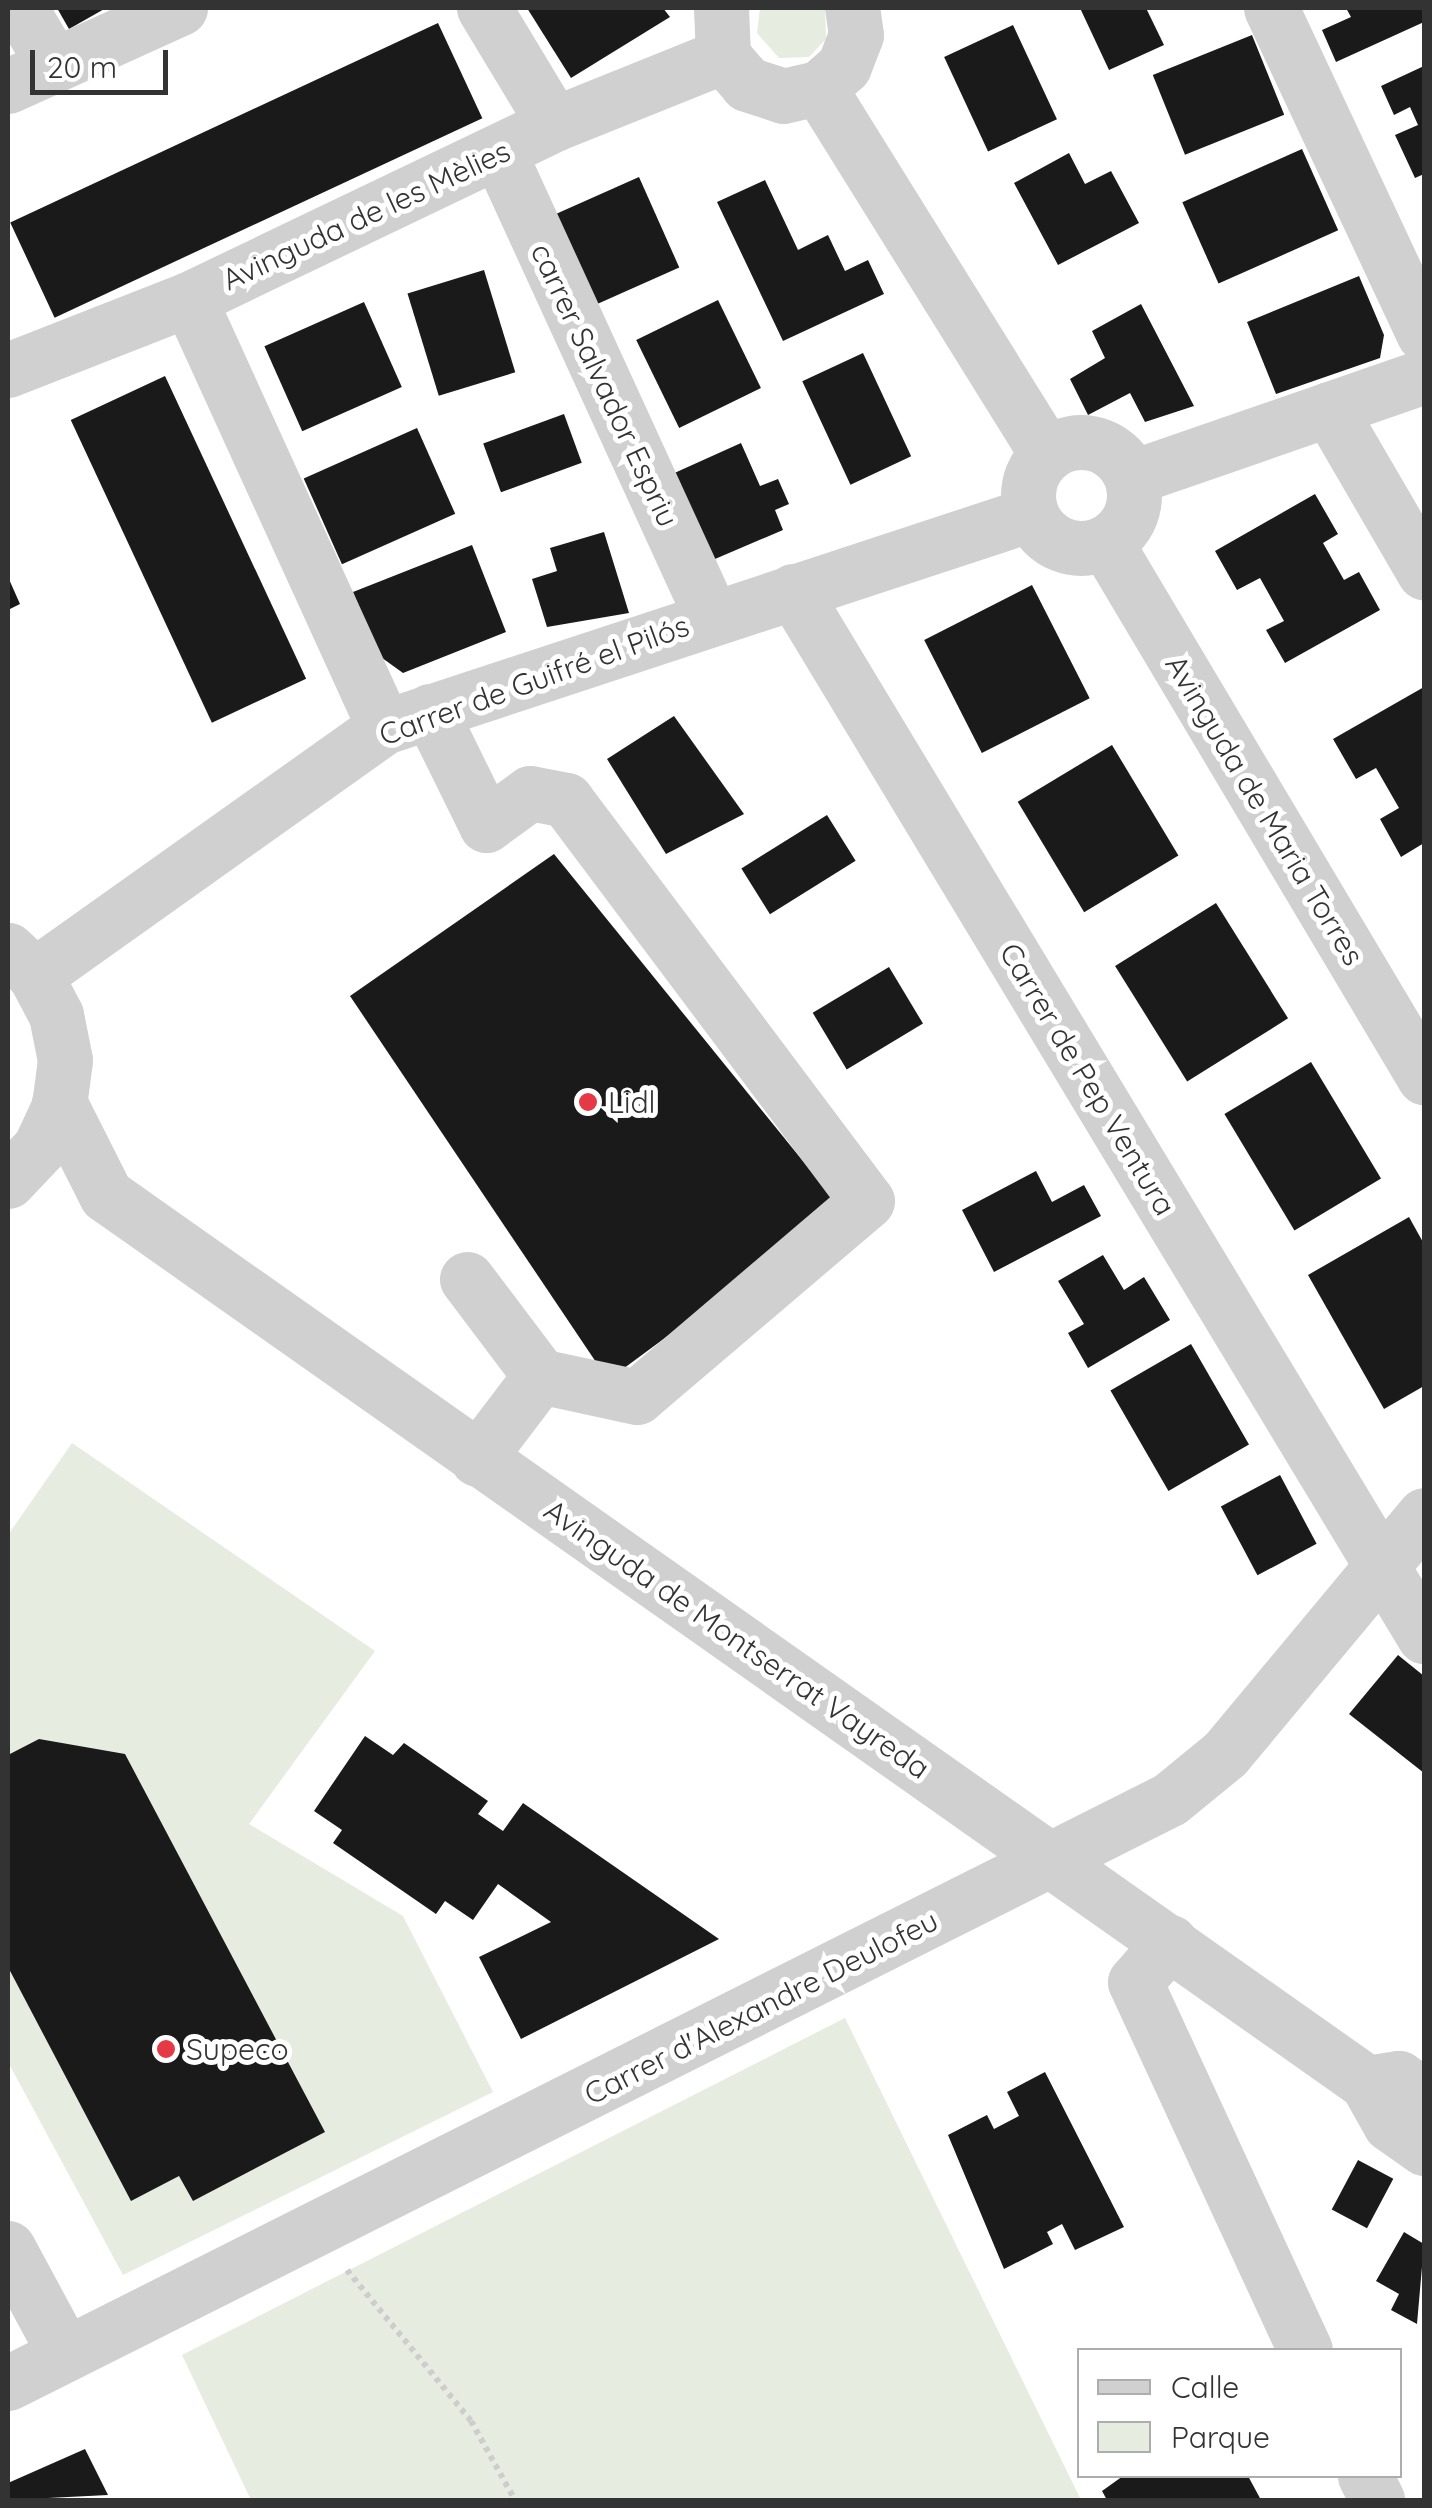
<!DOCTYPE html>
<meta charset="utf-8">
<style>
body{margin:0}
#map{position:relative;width:1432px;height:2508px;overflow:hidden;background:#fff;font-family:Quicksand,sans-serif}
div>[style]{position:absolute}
.green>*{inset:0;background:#e6ecdf}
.building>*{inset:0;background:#1a1a1a;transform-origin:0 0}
.path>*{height:6px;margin-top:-3px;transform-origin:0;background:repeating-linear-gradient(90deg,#cdcdcd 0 5px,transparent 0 10px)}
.minor>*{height:55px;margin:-27.5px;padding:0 27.5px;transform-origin:27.5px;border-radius:27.5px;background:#d0d0d0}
.minor>.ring{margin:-27.5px;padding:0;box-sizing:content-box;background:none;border:55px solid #d0d0d0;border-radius:50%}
.dots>*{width:28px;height:28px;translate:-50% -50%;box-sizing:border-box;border:5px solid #fff;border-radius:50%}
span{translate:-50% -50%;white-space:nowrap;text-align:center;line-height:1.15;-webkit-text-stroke:10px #fff;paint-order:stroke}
.street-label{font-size:30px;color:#333}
.poi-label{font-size:30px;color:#333}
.left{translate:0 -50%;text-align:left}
.frame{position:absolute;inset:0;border:10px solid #333;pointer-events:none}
.legend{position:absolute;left:1077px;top:2348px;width:325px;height:130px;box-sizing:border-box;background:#fff;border:2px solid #adadad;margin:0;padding:12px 18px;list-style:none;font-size:30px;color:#333}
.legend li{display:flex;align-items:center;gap:20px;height:50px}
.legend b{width:50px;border:2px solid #adadad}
.scale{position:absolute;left:30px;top:50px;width:138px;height:45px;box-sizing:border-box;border:5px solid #333;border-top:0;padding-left:12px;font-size:30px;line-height:35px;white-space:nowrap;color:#333;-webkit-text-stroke:8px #fff;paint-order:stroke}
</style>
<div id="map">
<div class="green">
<div style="clip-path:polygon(760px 8px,825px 8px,826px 39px,809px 57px,779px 58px,757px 33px)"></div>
<div style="clip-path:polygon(72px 1443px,375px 1651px,249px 1824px,403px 1916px,493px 2092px,123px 2275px,8px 2062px,8px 1535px)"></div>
<div style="clip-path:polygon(845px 2018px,1081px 2500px,251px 2500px,182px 2355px)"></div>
</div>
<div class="building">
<div style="clip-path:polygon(57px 8px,106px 8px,69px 29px)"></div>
<div style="clip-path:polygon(527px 8px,663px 8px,670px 17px,571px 78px)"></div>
<div style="clip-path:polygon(1080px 8px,1146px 8px,1164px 45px,1109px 70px)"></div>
<div style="clip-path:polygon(1346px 8px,1424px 8px,1424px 22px,1336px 62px,1322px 30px,1351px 17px)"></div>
<div style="left:438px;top:23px;width:105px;height:472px;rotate:65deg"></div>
<div style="left:1013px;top:25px;width:104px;height:76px;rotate:65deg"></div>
<div style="left:1252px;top:35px;width:86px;height:107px;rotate:68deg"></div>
<div style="clip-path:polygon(1424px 66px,1424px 174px,1415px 178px,1395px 135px,1418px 125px,1410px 107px,1394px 115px,1381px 86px)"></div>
<div style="left:1302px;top:149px;width:89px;height:131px;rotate:66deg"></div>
<div style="clip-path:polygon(1069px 153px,1085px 184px,1111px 171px,1139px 223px,1058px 265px,1014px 183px)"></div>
<div style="left:639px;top:177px;width:99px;height:99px;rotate:66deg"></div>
<div style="clip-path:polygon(765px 180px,798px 250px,828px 235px,845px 271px,868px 260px,884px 294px,783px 341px,717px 202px)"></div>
<div style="left:484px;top:270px;width:107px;height:80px;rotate:73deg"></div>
<div style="clip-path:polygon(1359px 276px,1384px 335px,1380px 358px,1276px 394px,1247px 322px)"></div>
<div style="left:718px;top:300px;width:98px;height:91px;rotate:64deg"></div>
<div style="left:364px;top:302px;width:93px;height:109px;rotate:66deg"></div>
<div style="clip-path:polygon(1141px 304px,1194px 406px,1145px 422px,1130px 393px,1088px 415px,1070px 379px,1105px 358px,1092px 331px)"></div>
<div style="left:863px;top:353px;width:114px;height:67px;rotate:65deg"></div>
<div style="left:165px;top:376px;width:334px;height:104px;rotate:65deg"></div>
<div style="left:564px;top:414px;width:52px;height:86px;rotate:70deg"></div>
<div style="left:417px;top:428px;width:94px;height:124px;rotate:66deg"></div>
<div style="clip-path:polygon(741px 443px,760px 486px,778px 479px,789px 504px,775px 510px,783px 530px,708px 562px,670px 475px)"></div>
<div style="clip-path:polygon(1315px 494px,1338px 534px,1323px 543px,1344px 580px,1359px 572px,1380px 610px,1285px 663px,1266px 630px,1284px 621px,1260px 578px,1237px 590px,1215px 551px)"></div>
<div style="clip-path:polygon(604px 532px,629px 613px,547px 627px,532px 579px,557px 571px,550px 548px)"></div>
<div style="clip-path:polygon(472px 545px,506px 632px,403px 673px,378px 655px,353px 592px)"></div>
<div style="clip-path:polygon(8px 577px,20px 604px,8px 610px)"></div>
<div style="left:1032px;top:585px;width:127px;height:121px;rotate:63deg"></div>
<div style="clip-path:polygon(1424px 687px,1424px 843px,1401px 857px,1380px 819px,1399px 808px,1376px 768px,1356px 779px,1333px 739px)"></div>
<div style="clip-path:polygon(674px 716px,744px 814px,666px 854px,607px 759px)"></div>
<div style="left:1112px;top:745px;width:129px;height:110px;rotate:59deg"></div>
<div style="left:827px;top:815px;width:54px;height:101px;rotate:58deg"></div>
<div style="clip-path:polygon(554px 854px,841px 1208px,608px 1380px,350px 996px)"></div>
<div style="left:1216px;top:903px;width:136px;height:119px;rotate:58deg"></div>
<div style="left:889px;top:967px;width:66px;height:89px;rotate:59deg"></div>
<div style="left:1311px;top:1062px;width:136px;height:101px;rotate:59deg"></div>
<div style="clip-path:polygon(1036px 1171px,1052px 1202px,1084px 1185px,1101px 1216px,994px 1272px,962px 1210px)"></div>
<div style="clip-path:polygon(1409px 1217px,1424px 1244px,1424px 1386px,1384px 1409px,1308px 1275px)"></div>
<div style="clip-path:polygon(1103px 1255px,1124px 1290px,1144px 1277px,1170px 1320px,1088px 1368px,1068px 1333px,1084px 1324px,1058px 1281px)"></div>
<div style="left:1191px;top:1344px;width:116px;height:93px;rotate:60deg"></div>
<div style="left:1280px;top:1475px;width:78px;height:67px;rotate:62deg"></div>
<div style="clip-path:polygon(1398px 1655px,1424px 1676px,1424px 1773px,1349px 1714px)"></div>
<div style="clip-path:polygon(365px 1736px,393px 1755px,404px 1743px,488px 1801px,478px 1814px,503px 1831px,523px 1803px,719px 1939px,521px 2039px,479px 1957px,551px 1922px,498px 1884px,473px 1920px,445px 1901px,436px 1914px,333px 1843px,342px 1830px,314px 1811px)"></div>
<div style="clip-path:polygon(39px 1739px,125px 1754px,325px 2132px,193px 2201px,179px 2176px,131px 2201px,8px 1967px,8px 1755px)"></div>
<div style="clip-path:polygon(1045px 2072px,1124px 2227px,1075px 2250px,1062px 2224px,1047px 2232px,1053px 2244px,1004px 2269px,948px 2135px,987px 2115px,994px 2129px,1019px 2116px,1007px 2092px)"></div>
<div style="left:1358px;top:2160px;width:40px;height:56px;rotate:28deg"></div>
<div style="clip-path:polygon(1404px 2232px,1424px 2244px,1417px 2324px,1391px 2310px,1399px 2294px,1376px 2281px)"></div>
<div style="clip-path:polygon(85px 2449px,108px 2495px,8px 2500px,8px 2483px)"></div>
<div style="clip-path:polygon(1123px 2476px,1248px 2476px,1261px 2500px,1107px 2500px,1102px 2491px)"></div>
</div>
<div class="path">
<div style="left:347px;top:2270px;width:195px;rotate:50.6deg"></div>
<div style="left:471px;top:2421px;width:90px;rotate:60.9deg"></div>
</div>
<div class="minor">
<div style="left:20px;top:8px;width:66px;rotate:59.2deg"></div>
<div style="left:484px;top:8px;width:135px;rotate:58.9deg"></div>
<div style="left:721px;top:8px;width:48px;rotate:87.6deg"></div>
<div style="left:723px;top:56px;width:37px;rotate:49deg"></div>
<div style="left:747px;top:84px;width:38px;rotate:18deg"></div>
<div style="left:783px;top:96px;width:37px;rotate:-13deg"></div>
<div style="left:819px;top:88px;width:33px;rotate:-41deg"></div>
<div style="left:844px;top:66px;width:33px;rotate:-69deg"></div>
<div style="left:856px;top:35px;width:27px;rotate:-98deg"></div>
<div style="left:1271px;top:8px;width:360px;rotate:64.9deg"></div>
<div style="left:8px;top:86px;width:189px;rotate:-24.4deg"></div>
<div style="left:819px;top:88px;width:430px;rotate:58.1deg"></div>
<div style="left:499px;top:153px;width:509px;rotate:65.4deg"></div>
<div style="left:189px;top:299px;width:470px;rotate:65.5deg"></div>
<div style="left:8px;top:370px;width:194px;rotate:-21.4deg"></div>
<div style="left:189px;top:299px;width:405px;rotate:-25.6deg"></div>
<div style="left:554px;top:124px;width:182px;rotate:-21.9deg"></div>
<div style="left:1329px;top:409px;width:189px;rotate:59.8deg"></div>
<div class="ring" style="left:1028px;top:442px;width:51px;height:51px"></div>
<div style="left:1133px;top:477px;width:308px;rotate:-19.1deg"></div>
<div style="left:1106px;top:543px;width:622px;rotate:59.23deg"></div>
<div style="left:793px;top:591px;width:1221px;rotate:58.88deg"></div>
<div style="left:430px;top:711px;width:127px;rotate:63.8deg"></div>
<div style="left:486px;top:825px;width:54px;rotate:-36deg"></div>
<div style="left:530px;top:793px;width:37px;rotate:11deg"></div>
<div style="left:566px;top:800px;width:501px;rotate:53.11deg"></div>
<div style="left:867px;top:1201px;width:302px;rotate:139.6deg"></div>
<div style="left:637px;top:1397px;width:99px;rotate:-167.8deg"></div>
<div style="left:35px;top:975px;width:428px;rotate:-35.4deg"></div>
<div style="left:384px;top:727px;width:681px;rotate:-18.22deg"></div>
<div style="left:59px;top:1102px;width:104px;rotate:63.2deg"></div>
<div style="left:106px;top:1195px;width:1542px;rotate:35.15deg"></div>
<div style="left:1367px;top:2083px;width:47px;rotate:60.7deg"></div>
<div style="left:1390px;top:2124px;width:42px;rotate:35.2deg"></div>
<div style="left:8px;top:1181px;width:47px;rotate:-46.7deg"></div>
<div style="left:40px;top:1147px;width:45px;rotate:-65.1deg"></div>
<div style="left:59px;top:1106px;width:46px;rotate:-82.6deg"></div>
<div style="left:65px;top:1060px;width:46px;rotate:-101.3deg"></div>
<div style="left:56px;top:1015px;width:45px;rotate:-117.7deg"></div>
<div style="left:35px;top:975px;width:37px;rotate:-137deg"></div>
<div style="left:467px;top:1279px;width:121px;rotate:53deg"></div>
<div style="left:540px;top:1376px;width:104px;rotate:127.2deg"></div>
<div style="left:1170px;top:1942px;width:53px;rotate:131.2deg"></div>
<div style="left:1135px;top:1982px;width:405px;rotate:65.2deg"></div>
<div style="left:1367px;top:2083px;width:32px;rotate:-9deg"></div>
<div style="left:1399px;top:2078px;width:31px;rotate:36deg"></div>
<div style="left:8px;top:2248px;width:120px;rotate:61.7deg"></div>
<div style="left:8px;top:2383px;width:1300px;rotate:-26.68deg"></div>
<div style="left:1170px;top:1799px;width:71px;rotate:-39.3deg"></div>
<div style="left:1225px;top:1754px;width:311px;rotate:-50.2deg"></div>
<div style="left:1365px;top:2476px;width:27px;rotate:63deg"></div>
</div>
<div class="dots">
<div style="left:588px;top:1102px;background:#e63946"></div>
<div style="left:166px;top:2049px;background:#e63946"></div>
</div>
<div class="street-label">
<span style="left:366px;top:215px;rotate:-25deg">Avinguda de les Mèlies</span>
<span style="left:605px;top:385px;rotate:65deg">carrer Salvador Espriu</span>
<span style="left:534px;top:680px;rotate:-20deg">Carrer de Guifré el Pilós</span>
<span style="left:1265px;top:810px;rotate:59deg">Avinguda de Maria Torres</span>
<span style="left:1088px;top:1079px;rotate:59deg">Carrer de Pep Ventura</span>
<span style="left:737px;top:1639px;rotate:35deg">Avinguda de Montserrat Vayreda</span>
<span style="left:761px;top:2007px;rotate:-27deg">Carrer d'Alexandre Deulofeu</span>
</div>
<div class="poi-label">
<span class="left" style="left:608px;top:1102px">Lidl</span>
<span class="left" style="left:186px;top:2049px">Supeco</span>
</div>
<div class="frame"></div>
<ul class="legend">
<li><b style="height:12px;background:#d0d0d0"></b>Calle</li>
<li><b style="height:28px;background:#e6ecdf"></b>Parque</li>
</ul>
<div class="scale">20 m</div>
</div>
